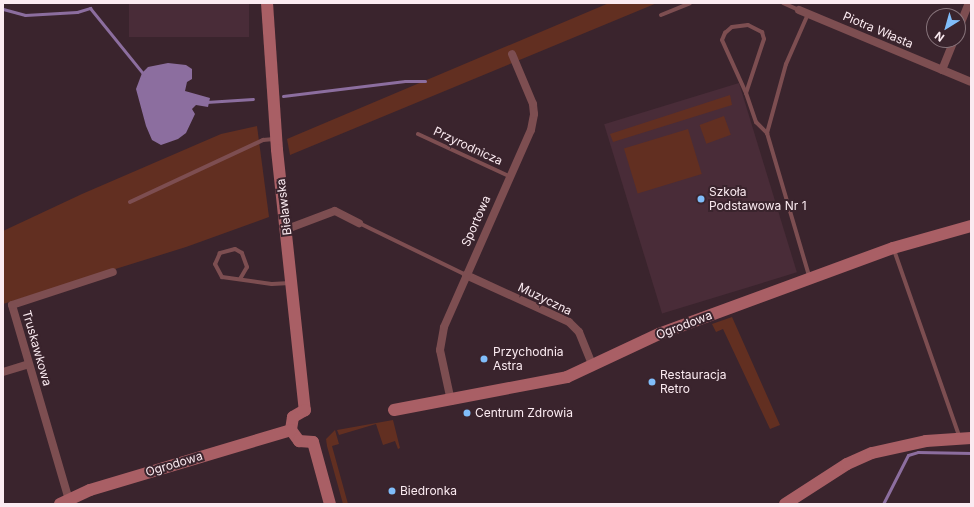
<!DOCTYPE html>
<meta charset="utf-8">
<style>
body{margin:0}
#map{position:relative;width:974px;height:507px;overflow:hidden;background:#3a242d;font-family:Inter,sans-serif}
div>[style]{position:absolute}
.built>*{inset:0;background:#492c38;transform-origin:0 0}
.green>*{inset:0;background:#622f21;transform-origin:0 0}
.water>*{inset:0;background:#8c6e9f}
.stream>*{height:3px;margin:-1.5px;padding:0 1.5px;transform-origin:1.5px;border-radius:1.5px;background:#8c6e9f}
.lane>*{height:4px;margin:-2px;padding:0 2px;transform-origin:2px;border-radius:2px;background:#7d4e51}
.street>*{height:8px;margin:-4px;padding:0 4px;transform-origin:4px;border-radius:4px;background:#7d4e51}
.secondary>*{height:12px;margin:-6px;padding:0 6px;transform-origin:6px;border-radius:6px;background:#a95f65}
.dots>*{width:11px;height:11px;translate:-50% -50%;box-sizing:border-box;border:2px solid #3a242d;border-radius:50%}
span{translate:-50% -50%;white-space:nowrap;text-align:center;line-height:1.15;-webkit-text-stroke:4px #3a242d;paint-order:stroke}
.street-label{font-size:12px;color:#fbebf1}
.poi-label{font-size:12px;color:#fbebf1}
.left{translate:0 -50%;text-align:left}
.frame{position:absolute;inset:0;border:4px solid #fbebf1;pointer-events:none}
.north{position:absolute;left:926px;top:8px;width:40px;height:40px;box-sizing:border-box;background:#3a242d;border:1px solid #87747b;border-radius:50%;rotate:217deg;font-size:11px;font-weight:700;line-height:16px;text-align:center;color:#fbebf1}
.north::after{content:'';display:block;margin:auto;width:14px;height:18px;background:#80bdfa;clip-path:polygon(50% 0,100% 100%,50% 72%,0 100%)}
</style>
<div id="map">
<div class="built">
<div style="left:129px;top:3px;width:120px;height:34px"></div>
<div style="left:739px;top:83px;width:198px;height:141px;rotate:73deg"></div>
</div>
<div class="green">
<div style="clip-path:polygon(609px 3px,657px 3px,290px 155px,287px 139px)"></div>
<div style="clip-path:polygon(730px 95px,732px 105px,613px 142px,610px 134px)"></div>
<div style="left:724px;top:116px;width:20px;height:26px;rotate:70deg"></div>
<div style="clip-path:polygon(257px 126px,269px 217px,186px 247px,3px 304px,3px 231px,82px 194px,221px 134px)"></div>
<div style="left:688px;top:129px;width:47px;height:67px;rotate:73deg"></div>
<div style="clip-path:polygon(732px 317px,780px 425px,770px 429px,723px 329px,716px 332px,712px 324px)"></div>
<div style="clip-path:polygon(393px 420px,400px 448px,398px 449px,395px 441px,383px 445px,376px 424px,339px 435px,337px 430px)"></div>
<div style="clip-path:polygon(335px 430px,339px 444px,332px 446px,348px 504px,343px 504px,327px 446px,326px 439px)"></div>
</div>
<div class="water">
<div style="clip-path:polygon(168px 63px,186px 65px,192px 69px,192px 79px,187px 82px,185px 91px,210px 98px,208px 107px,196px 105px,192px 109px,195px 114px,186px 133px,178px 139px,161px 145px,152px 140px,146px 126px,136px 89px,142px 73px,148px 67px)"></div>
</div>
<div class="stream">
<div style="left:3px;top:9px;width:23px;rotate:15deg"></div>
<div style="left:25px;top:15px;width:52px;rotate:-3.3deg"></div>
<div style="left:77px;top:12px;width:14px;rotate:-17deg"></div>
<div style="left:90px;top:8px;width:87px;rotate:51deg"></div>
<div style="left:283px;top:96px;width:123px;rotate:-7deg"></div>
<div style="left:405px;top:81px;width:20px"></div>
<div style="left:206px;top:102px;width:47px;rotate:-3.7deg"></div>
<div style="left:883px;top:504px;width:55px;rotate:-63deg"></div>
<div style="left:908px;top:455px;width:10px;rotate:-17deg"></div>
<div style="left:918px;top:452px;width:53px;rotate:1.1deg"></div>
</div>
<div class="lane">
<div style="left:783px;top:3px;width:17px;rotate:24deg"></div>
<div style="left:808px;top:14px;width:55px;rotate:113.7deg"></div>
<div style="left:786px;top:64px;width:72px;rotate:105.4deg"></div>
<div style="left:767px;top:133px;width:149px;rotate:73.6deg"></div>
<div style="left:661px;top:15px;width:31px;rotate:-22deg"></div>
<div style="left:746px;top:93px;width:58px;rotate:-114.4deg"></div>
<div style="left:722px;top:40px;width:8px;rotate:-67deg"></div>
<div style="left:725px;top:33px;width:9px;rotate:-41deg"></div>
<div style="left:732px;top:27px;width:16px;rotate:-7deg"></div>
<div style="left:748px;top:25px;width:16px;rotate:27deg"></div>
<div style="left:762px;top:32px;width:7px;rotate:74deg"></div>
<div style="left:764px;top:39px;width:57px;rotate:108.4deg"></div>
<div style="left:746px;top:93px;width:31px;rotate:71deg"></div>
<div style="left:756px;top:122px;width:16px;rotate:45deg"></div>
<div style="left:418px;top:134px;width:100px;rotate:24.8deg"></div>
<div style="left:130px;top:202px;width:147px;rotate:-25deg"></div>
<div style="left:263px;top:140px;width:11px;rotate:-5deg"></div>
<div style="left:359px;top:223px;width:119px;rotate:25.9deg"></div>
<div style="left:894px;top:250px;width:197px;rotate:70.7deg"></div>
<div style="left:240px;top:279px;width:14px;rotate:-60deg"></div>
<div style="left:247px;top:267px;width:15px;rotate:-110deg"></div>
<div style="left:242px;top:253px;width:8px;rotate:-150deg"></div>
<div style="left:235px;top:249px;width:16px;rotate:165deg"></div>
<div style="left:220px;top:253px;width:12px;rotate:114deg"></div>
<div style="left:215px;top:264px;width:15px;rotate:62deg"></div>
<div style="left:222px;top:277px;width:50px;rotate:8deg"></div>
<div style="left:272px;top:284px;width:18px;rotate:-3deg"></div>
</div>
<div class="street">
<div style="left:799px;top:10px;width:186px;rotate:22.7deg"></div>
<div style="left:958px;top:30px;width:29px;rotate:-68deg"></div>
<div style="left:942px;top:70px;width:32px;rotate:-68deg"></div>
<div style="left:287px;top:229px;width:51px;rotate:-20.6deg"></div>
<div style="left:335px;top:211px;width:27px;rotate:27deg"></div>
<div style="left:466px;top:275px;width:113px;rotate:24.5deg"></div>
<div style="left:569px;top:322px;width:14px;rotate:45deg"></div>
<div style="left:579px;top:332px;width:37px;rotate:68deg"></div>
<div style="left:3px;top:372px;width:27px;rotate:-17deg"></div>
<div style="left:451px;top:401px;width:52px;rotate:-102.2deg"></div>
<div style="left:440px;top:350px;width:23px;rotate:-80deg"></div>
<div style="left:444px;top:327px;width:215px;rotate:-66.2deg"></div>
<div style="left:531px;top:130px;width:16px;rotate:-79deg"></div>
<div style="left:534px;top:114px;width:10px;rotate:-96deg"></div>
<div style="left:533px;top:104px;width:54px;rotate:-112.8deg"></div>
<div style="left:69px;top:500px;width:203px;rotate:-106.3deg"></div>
<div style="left:12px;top:305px;width:106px;rotate:-18.1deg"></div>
</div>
<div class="secondary">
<div style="left:267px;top:3px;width:147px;rotate:86.1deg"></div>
<div style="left:277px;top:150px;width:262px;rotate:83.9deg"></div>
<div style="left:305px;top:410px;width:14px;rotate:150deg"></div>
<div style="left:293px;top:417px;width:13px;rotate:99deg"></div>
<div style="left:291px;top:430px;width:14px;rotate:54deg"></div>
<div style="left:299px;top:441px;width:14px;rotate:4deg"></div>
<div style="left:313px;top:442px;width:64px;rotate:74.7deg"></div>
<div style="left:394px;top:410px;width:176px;rotate:-10.8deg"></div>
<div style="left:567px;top:377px;width:102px;rotate:-25.1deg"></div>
<div style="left:659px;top:334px;width:249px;rotate:-20.2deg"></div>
<div style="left:893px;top:248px;width:81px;rotate:-15.8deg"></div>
<div style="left:60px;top:504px;width:33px;rotate:-25deg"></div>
<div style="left:90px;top:490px;width:210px;rotate:-16.6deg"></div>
<div style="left:785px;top:504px;width:74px;rotate:-32.8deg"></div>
<div style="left:847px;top:464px;width:27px;rotate:-24deg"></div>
<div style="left:872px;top:453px;width:55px;rotate:-12.5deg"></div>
<div style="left:926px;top:441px;width:45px;rotate:-3.8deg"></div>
</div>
<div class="dots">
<div style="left:701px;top:199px;background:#80bdfa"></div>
<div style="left:484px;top:359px;background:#80bdfa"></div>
<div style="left:652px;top:382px;background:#80bdfa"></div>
<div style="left:467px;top:413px;background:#80bdfa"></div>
<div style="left:392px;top:491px;background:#80bdfa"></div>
</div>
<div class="street-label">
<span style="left:878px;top:30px;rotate:23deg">Piotra Własta</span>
<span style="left:468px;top:146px;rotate:25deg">Przyrodnicza</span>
<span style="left:284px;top:207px;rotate:-97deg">Bielawska</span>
<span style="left:476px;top:221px;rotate:-66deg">Sportowa</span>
<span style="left:545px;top:299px;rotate:26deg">Muzyczna</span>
<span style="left:684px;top:325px;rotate:-21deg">Ogrodowa</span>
<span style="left:37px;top:348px;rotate:74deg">Truskawkowa</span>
<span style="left:174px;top:464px;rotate:-17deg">Ogrodowa</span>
</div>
<div class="poi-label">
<span class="left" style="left:709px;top:199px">Szkoła<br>Podstawowa Nr 1</span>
<span class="left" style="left:493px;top:359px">Przychodnia<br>Astra</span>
<span class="left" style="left:660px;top:382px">Restauracja<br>Retro</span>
<span class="left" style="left:475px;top:413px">Centrum Zdrowia</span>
<span class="left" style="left:400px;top:491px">Biedronka</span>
</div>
<div class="frame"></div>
<div class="north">N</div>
</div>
